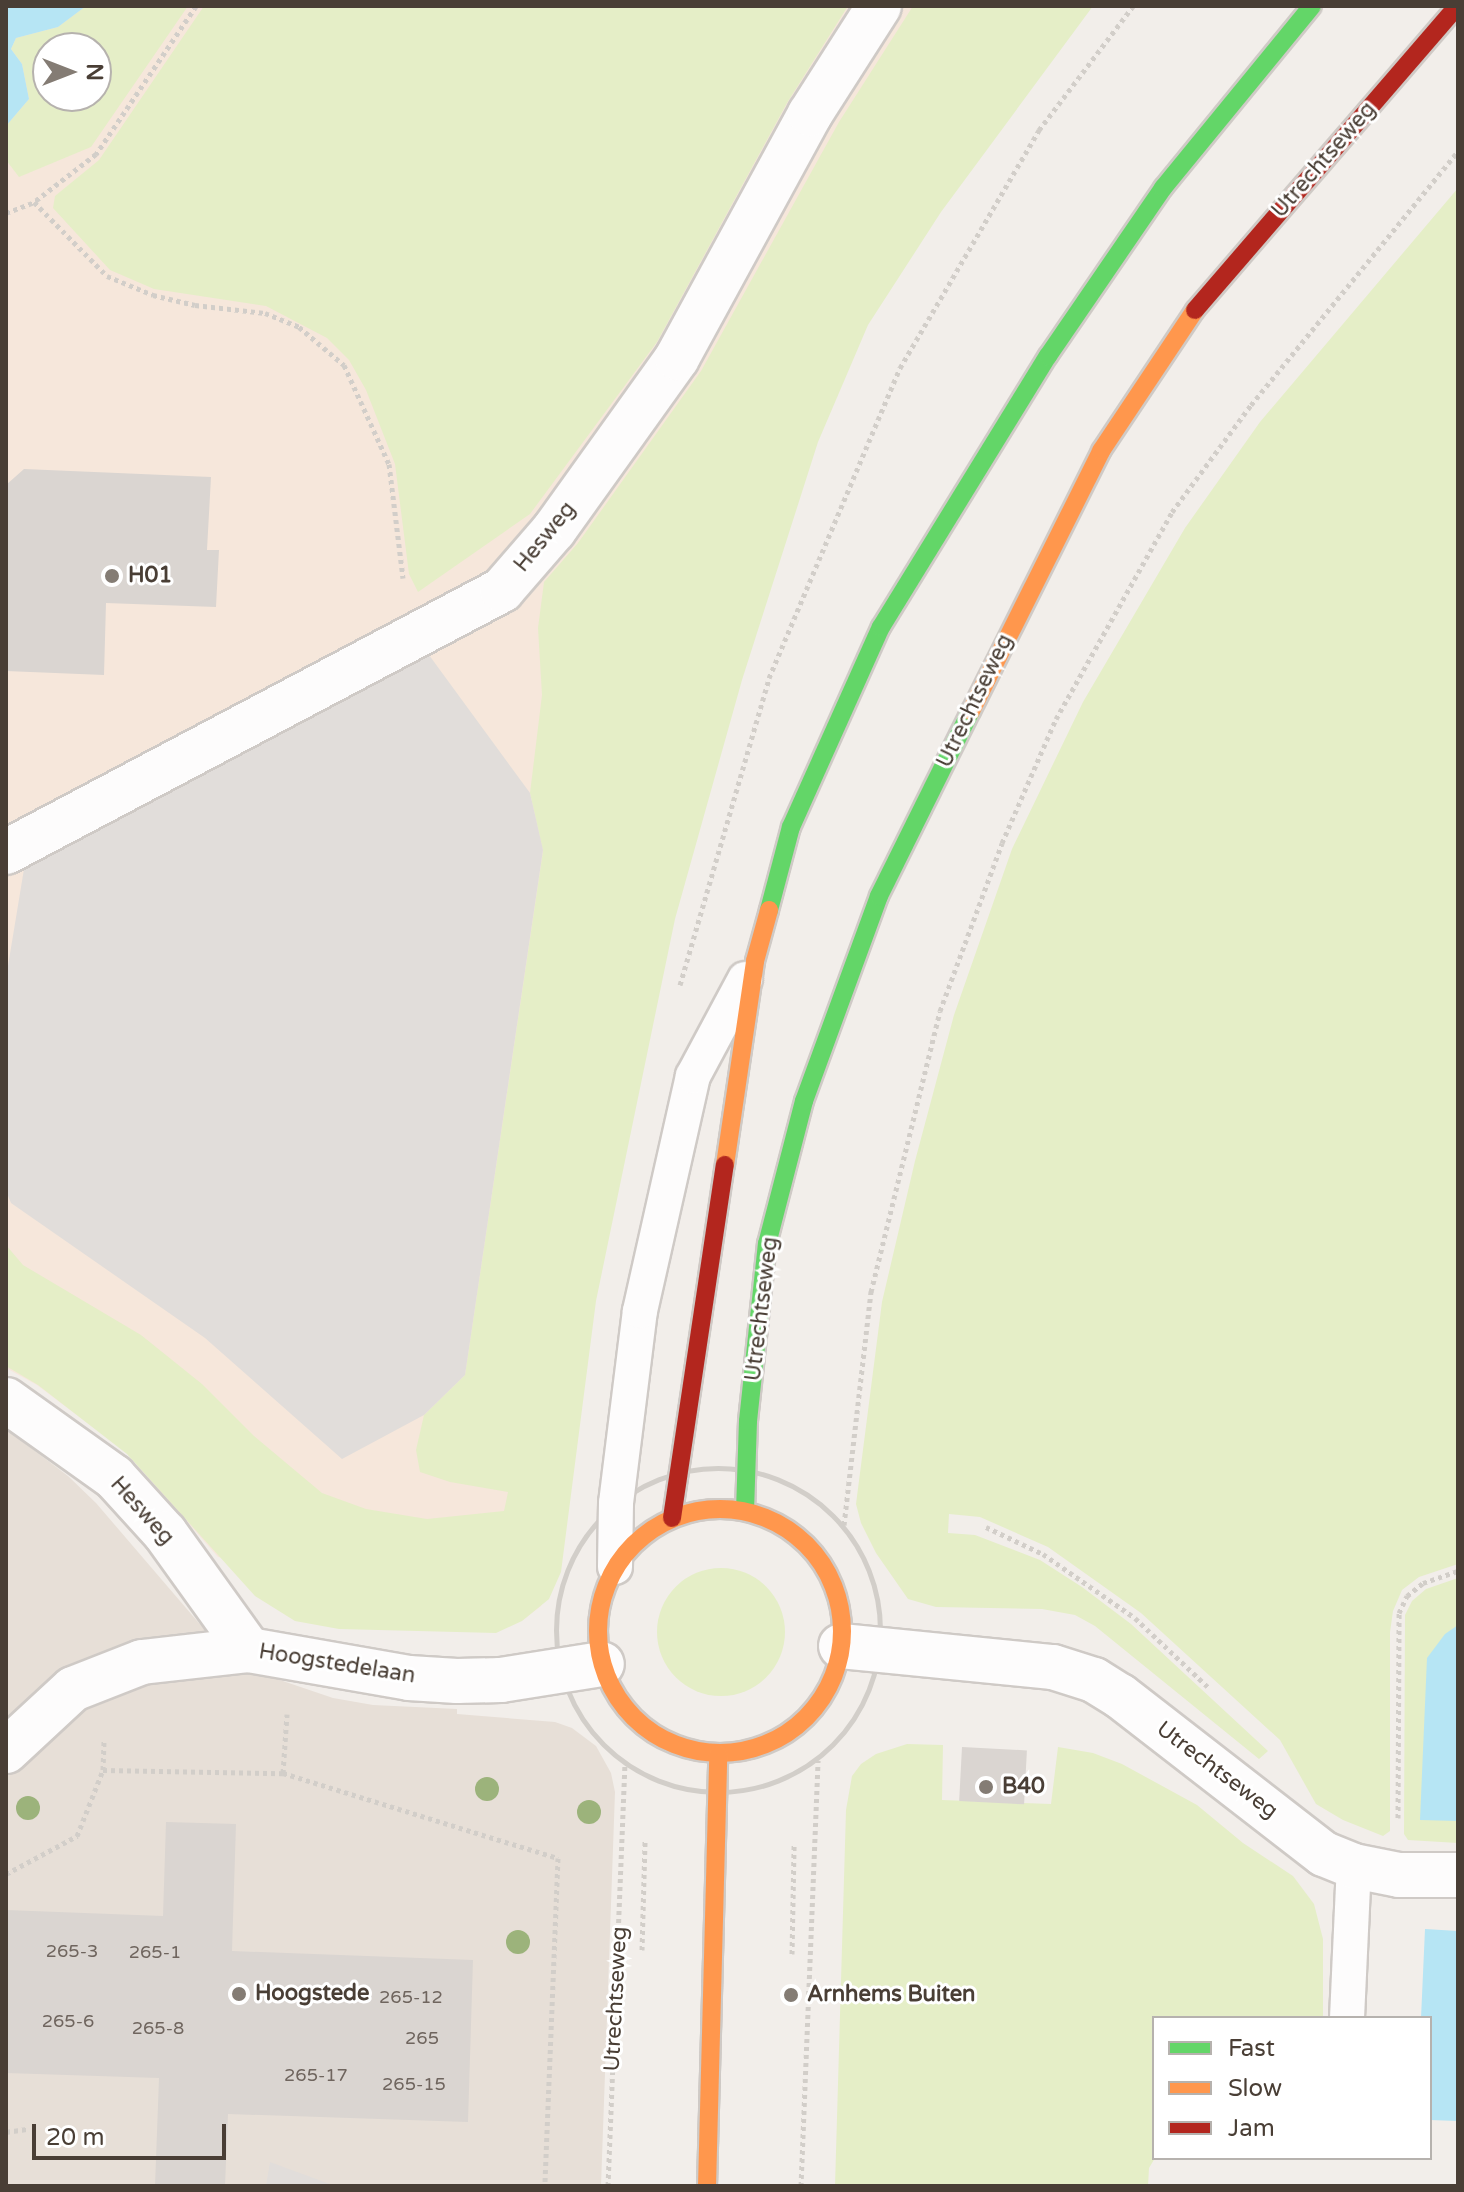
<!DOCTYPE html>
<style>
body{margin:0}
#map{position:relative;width:1464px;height:2192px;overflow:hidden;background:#f2eeea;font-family:"Varela Round",sans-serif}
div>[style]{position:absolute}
.residential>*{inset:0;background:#e7dfd7}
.commercial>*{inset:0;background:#f6e7db}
.green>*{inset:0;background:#e5eec7}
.round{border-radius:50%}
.parking>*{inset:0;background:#e1ddda}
.water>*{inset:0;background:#b6e5f4}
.building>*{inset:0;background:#dad5d1;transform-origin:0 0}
.path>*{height:5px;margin-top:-2.5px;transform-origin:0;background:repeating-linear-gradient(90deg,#d2cec9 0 4px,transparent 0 8px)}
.path>.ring{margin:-2.5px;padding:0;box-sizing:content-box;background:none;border:5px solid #d2cec9;border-radius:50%}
.roads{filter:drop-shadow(2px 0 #cfcac6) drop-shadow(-2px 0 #cfcac6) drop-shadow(0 2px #cfcac6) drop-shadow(0 -2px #cfcac6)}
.lane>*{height:34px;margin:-17px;padding:0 17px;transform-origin:17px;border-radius:17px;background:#fdfcfc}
.street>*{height:44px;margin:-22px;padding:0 22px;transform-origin:22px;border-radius:22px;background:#fdfcfc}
.fast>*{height:18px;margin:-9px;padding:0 9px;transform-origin:9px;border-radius:9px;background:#63d668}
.slow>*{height:18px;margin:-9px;padding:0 9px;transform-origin:9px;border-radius:9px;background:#ff974d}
.slow>.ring{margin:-9px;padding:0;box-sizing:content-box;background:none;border:18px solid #ff974d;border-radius:50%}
.jam>*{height:18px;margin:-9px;padding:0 9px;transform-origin:9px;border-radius:9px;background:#b3261e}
.trees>*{width:24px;height:24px;margin:-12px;border-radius:50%;background:#9cb37b}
.dots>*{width:22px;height:22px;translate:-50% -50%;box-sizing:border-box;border:4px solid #fff;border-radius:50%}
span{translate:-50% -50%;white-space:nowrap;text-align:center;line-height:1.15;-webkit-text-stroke:6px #fff;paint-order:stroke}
.number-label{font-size:18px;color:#6f655e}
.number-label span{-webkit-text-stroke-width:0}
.street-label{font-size:22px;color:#493e35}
.poi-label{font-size:22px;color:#493e35;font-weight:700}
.left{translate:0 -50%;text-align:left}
.frame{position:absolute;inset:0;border:8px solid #493e35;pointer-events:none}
.legend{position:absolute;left:1152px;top:2016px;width:280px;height:144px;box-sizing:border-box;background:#fff;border:2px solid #b6b2ae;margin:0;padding:10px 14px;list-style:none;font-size:24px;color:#493e35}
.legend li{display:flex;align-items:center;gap:16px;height:40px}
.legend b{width:40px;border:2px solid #b6b2ae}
.north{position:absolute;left:32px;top:32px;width:80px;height:80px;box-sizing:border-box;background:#fff;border:2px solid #b6b2ae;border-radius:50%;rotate:90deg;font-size:22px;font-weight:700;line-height:32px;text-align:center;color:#493e35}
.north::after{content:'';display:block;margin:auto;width:28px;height:36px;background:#847c74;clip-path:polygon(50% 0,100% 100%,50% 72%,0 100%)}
.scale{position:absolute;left:32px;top:2124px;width:194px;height:36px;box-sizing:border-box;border:4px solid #493e35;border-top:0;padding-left:10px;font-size:24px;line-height:28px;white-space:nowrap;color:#493e35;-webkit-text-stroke:6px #fff;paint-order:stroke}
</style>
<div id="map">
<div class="residential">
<div style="clip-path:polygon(6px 1429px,68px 1476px,96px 1503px,216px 1643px,247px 1669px,333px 1698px,373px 1705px,457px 1709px,457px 1714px,555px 1722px,572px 1728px,596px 1746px,611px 1773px,615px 1792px,601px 2186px,6px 2186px)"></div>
</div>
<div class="commercial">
<div style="clip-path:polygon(evenodd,6px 6px,1039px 6px,720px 470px,593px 1301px,555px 1581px,541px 1606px,523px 1620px,218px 1557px,125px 1451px,37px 1385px,6px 1368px,6px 6px,48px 48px,96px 48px,96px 96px,48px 96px,48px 48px)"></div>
</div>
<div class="green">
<div style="clip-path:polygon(evenodd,86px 6px,188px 6px,91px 147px,19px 177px,6px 160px,6px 126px,29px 99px,22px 64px,11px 49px,16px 38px,58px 27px,86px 6px,48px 48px,96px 48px,96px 96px,48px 96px,48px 48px)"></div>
<div style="clip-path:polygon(204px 6px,848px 6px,787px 103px,657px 342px,530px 514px,418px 592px,409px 574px,395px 464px,366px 390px,349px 360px,327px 338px,266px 306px,154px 289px,110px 270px,53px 208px,55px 196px,99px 160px)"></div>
<div style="clip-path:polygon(913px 6px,1093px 6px,941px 212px,868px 325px,818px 442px,742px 680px,675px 919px,596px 1301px,561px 1572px,549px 1599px,522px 1621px,496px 1633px,339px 1629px,295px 1621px,255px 1596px,127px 1454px,38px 1385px,6px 1366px,6px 1245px,23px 1265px,141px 1335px,202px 1384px,254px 1436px,322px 1493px,366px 1509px,427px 1519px,504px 1511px,508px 1492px,450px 1482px,420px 1472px,416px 1450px,424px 1415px,465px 1375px,543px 851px,530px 793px,542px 695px,538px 628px,544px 582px,578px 543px,701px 371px,839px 122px)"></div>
<div style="clip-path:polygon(1458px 188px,1458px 1564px,1419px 1577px,1402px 1590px,1393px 1611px,1390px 1632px,1390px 1831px,1383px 1836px,1343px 1820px,1316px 1804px,1280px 1740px,1141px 1613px,1048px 1547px,980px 1517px,949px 1514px,948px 1533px,975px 1535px,1040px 1560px,1082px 1587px,1131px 1624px,1268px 1751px,1259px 1759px,1095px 1626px,1075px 1615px,1042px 1609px,936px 1607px,908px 1599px,876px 1553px,861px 1523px,856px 1504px,882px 1302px,915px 1161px,954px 1015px,1012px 849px,1083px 702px,1185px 528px,1260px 422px)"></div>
<div class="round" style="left:657px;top:1568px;width:128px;height:128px"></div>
<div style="clip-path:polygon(1458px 1578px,1458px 1843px,1408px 1840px,1404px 1834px,1405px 1615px,1412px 1601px,1426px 1589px)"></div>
<div style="clip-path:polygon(907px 1744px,943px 1745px,942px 1800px,1051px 1804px,1058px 1747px,1093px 1753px,1122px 1764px,1197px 1805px,1243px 1843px,1293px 1876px,1314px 1904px,1323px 1939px,1323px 2018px,1154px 2018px,1155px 2158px,1149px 2168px,1148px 2186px,835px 2186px,846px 1810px,852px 1776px,861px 1764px,876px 1754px)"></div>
</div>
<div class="parking">
<div style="clip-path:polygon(429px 655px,530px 793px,543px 850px,465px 1375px,424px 1415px,342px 1459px,205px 1338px,11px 1203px,6px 1191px,6px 978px,24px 869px)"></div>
<div style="clip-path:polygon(270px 2162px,335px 2186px,266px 2186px)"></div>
</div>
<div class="water">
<div style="clip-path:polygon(6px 6px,86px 6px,58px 27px,16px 38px,11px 49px,22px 64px,29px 99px,6px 126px)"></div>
<div style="clip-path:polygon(1458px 1625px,1458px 1821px,1420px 1820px,1427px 1658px,1445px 1634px)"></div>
<div style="clip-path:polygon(1425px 1929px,1458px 1931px,1458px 2121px,1430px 2120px,1430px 2018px,1421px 2018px)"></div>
</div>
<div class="building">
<div style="clip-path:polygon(24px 469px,211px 477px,207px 550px,219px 550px,216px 607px,106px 603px,104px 675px,6px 671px,6px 485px)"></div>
<div style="left:962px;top:1747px;width:65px;height:54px;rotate:3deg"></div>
<div style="clip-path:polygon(166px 1822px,236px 1824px,232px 1951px,473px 1960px,468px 2122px,228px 2114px,225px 2186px,155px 2186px,159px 2078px,6px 2073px,6px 1910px,163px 1916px)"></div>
</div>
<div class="path">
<div style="left:196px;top:6px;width:179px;rotate:124deg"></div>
<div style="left:96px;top:154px;width:78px;rotate:142.3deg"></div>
<div style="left:34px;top:202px;width:104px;rotate:45.4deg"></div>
<div style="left:107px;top:276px;width:50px;rotate:22.4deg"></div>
<div style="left:153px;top:295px;width:43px;rotate:13.4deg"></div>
<div style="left:195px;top:305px;width:70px;rotate:6.5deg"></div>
<div style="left:265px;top:313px;width:37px;rotate:22deg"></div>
<div style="left:299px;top:327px;width:59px;rotate:40.2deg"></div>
<div style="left:344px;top:365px;width:109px;rotate:65.6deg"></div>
<div style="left:389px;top:464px;width:115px;rotate:83deg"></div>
<div style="left:6px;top:213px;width:30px;rotate:-21deg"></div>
<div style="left:680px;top:985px;width:320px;rotate:-73.8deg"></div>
<div style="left:769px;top:678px;width:337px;rotate:-67.1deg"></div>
<div style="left:900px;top:368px;width:276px;rotate:-59.7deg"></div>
<div style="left:1039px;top:130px;width:156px;rotate:-52.8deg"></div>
<div class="ring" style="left:556px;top:1468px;width:319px;height:319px"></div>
<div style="left:844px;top:1525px;width:235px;rotate:-83.4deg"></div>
<div style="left:871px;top:1292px;width:289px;rotate:-76.2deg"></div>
<div style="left:940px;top:1011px;width:179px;rotate:-69.7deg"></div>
<div style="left:1002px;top:843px;width:135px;rotate:-66.5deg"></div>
<div style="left:1056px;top:719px;width:237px;rotate:-60.7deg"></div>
<div style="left:1172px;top:512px;width:133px;rotate:-53.6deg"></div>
<div style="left:1251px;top:405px;width:328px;rotate:-50.8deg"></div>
<div style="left:986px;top:1527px;width:63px;rotate:25.3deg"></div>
<div style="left:1043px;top:1554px;width:112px;rotate:34.8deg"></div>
<div style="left:1135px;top:1618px;width:103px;rotate:43.4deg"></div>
<div style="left:103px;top:1770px;width:31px;rotate:-88deg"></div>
<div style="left:283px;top:1773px;width:59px;rotate:-86.1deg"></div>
<div style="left:1398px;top:1818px;width:205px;rotate:-89.7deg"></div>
<div style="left:1399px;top:1613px;width:19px;rotate:-65deg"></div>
<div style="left:1407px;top:1596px;width:21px;rotate:-39deg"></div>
<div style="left:1423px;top:1583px;width:37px;rotate:-19deg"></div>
<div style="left:6px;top:1874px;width:81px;rotate:-28.2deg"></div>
<div style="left:77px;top:1836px;width:71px;rotate:-68.5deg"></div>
<div style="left:103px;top:1770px;width:180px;rotate:1deg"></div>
<div style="left:283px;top:1773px;width:288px;rotate:17.2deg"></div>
<div style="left:558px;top:1858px;width:328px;rotate:92.3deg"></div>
<div style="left:642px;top:1950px;width:110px;rotate:-88.4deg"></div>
<div style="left:792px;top:1954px;width:109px;rotate:-88.9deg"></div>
<div style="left:6px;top:2132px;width:21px;rotate:-8deg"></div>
<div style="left:608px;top:2186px;width:422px;rotate:-87.7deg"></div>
<div style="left:801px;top:2186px;width:426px;rotate:-87.7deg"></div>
</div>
<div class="roads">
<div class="lane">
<div style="left:615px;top:1567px;width:64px;rotate:-89.1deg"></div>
<div style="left:616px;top:1503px;width:193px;rotate:-82.9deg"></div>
<div style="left:640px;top:1311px;width:241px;rotate:-77.3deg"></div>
<div style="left:693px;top:1076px;width:110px;rotate:-61.8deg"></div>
<div style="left:1347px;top:2018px;width:152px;rotate:-87.4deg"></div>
</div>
<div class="street">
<div style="left:6px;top:852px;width:561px;rotate:-27.84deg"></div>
<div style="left:502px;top:590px;width:79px;rotate:-49.1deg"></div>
<div style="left:554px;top:530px;width:211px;rotate:-54.4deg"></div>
<div style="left:677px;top:358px;width:278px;rotate:-61.4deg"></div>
<div style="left:810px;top:114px;width:128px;rotate:-57.4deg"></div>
<div style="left:6px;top:1400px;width:133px;rotate:35.5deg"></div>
<div style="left:114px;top:1477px;width:76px;rotate:47.7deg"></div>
<div style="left:165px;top:1533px;width:144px;rotate:54.3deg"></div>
<div style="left:841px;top:1646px;width:213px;rotate:5.7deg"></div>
<div style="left:1053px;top:1667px;width:43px;rotate:17.6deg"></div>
<div style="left:1094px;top:1680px;width:31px;rotate:32deg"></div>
<div style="left:1120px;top:1696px;width:258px;rotate:37.8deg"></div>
<div style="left:1324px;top:1854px;width:32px;rotate:22deg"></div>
<div style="left:1354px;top:1866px;width:46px;rotate:11.3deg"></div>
<div style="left:1399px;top:1875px;width:59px"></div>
<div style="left:6px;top:1751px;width:91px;rotate:-42.8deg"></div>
<div style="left:73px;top:1689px;width:74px;rotate:-21.4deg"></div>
<div style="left:142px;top:1662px;width:108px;rotate:-6.4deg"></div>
<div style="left:249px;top:1650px;width:162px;rotate:9.9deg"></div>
<div style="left:409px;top:1678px;width:48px;rotate:3.6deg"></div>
<div style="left:457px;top:1681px;width:44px;rotate:-1.3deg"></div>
<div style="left:501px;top:1680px;width:102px;rotate:-9deg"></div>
</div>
<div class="fast">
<div style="left:769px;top:910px;width:86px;rotate:-75.2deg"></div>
<div style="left:791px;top:827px;width:219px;rotate:-65.8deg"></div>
<div style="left:881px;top:627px;width:318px;rotate:-58.4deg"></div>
<div style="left:1048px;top:356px;width:204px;rotate:-55.6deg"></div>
<div style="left:1163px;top:188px;width:235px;rotate:-50.7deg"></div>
<div style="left:745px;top:1511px;width:90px;rotate:-88.1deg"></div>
<div style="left:748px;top:1421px;width:178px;rotate:-83.9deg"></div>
<div style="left:767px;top:1244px;width:148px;rotate:-75.5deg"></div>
<div style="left:804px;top:1101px;width:218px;rotate:-69.9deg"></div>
<div style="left:879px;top:896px;width:207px;rotate:-63.6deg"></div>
</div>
<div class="slow">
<div style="left:971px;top:711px;width:291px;rotate:-63.4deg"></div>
<div style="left:1101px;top:451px;width:169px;rotate:-56.3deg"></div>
<div style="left:725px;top:1165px;width:206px;rotate:-81.6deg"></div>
<div style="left:755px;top:961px;width:53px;rotate:-74.6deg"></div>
<div class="ring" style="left:598px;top:1509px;width:226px;height:226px"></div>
<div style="left:707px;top:2186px;width:432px;rotate:-88.5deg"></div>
</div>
<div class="jam">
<div style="left:1195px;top:310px;width:401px;rotate:-49.2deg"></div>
<div style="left:672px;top:1518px;width:357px;rotate:-81.5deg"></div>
</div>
</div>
<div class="trees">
<div style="left:487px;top:1789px"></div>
<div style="left:28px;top:1808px"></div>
<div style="left:589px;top:1812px"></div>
<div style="left:518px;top:1942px"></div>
</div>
<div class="dots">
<div style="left:112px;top:576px;background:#847c74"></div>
<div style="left:986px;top:1787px;background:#847c74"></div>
<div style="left:239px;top:1994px;background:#847c74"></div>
<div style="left:791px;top:1995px;background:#847c74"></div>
</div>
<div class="number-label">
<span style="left:72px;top:1951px">265-3</span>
<span style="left:155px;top:1952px">265-1</span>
<span style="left:411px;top:1997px">265-12</span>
<span style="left:68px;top:2021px">265-6</span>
<span style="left:158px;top:2028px">265-8</span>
<span style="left:422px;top:2038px">265</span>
<span style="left:316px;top:2075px">265-17</span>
<span style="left:414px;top:2084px">265-15</span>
</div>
<div class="street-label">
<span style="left:1324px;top:160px;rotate:-49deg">Utrechtseweg</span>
<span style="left:545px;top:537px;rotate:-51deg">Hesweg</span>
<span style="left:975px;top:701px;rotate:-64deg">Utrechtseweg</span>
<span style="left:762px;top:1309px;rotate:-83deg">Utrechtseweg</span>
<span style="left:142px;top:1511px;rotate:48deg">Hesweg</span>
<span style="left:337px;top:1664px;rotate:9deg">Hoogstedelaan</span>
<span style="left:1217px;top:1770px;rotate:37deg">Utrechtseweg</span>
<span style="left:616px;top:1999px;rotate:-87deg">Utrechtseweg</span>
</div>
<div class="poi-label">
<span class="left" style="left:128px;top:576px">H01</span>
<span class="left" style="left:1002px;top:1787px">B40</span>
<span class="left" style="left:255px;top:1994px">Hoogstede</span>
<span class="left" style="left:807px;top:1995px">Arnhems Buiten</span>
</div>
<div class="frame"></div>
<ul class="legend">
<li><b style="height:10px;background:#63d668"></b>Fast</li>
<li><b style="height:10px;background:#ff974d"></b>Slow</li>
<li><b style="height:10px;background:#b3261e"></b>Jam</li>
</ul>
<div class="north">N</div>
<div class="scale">20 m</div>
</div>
